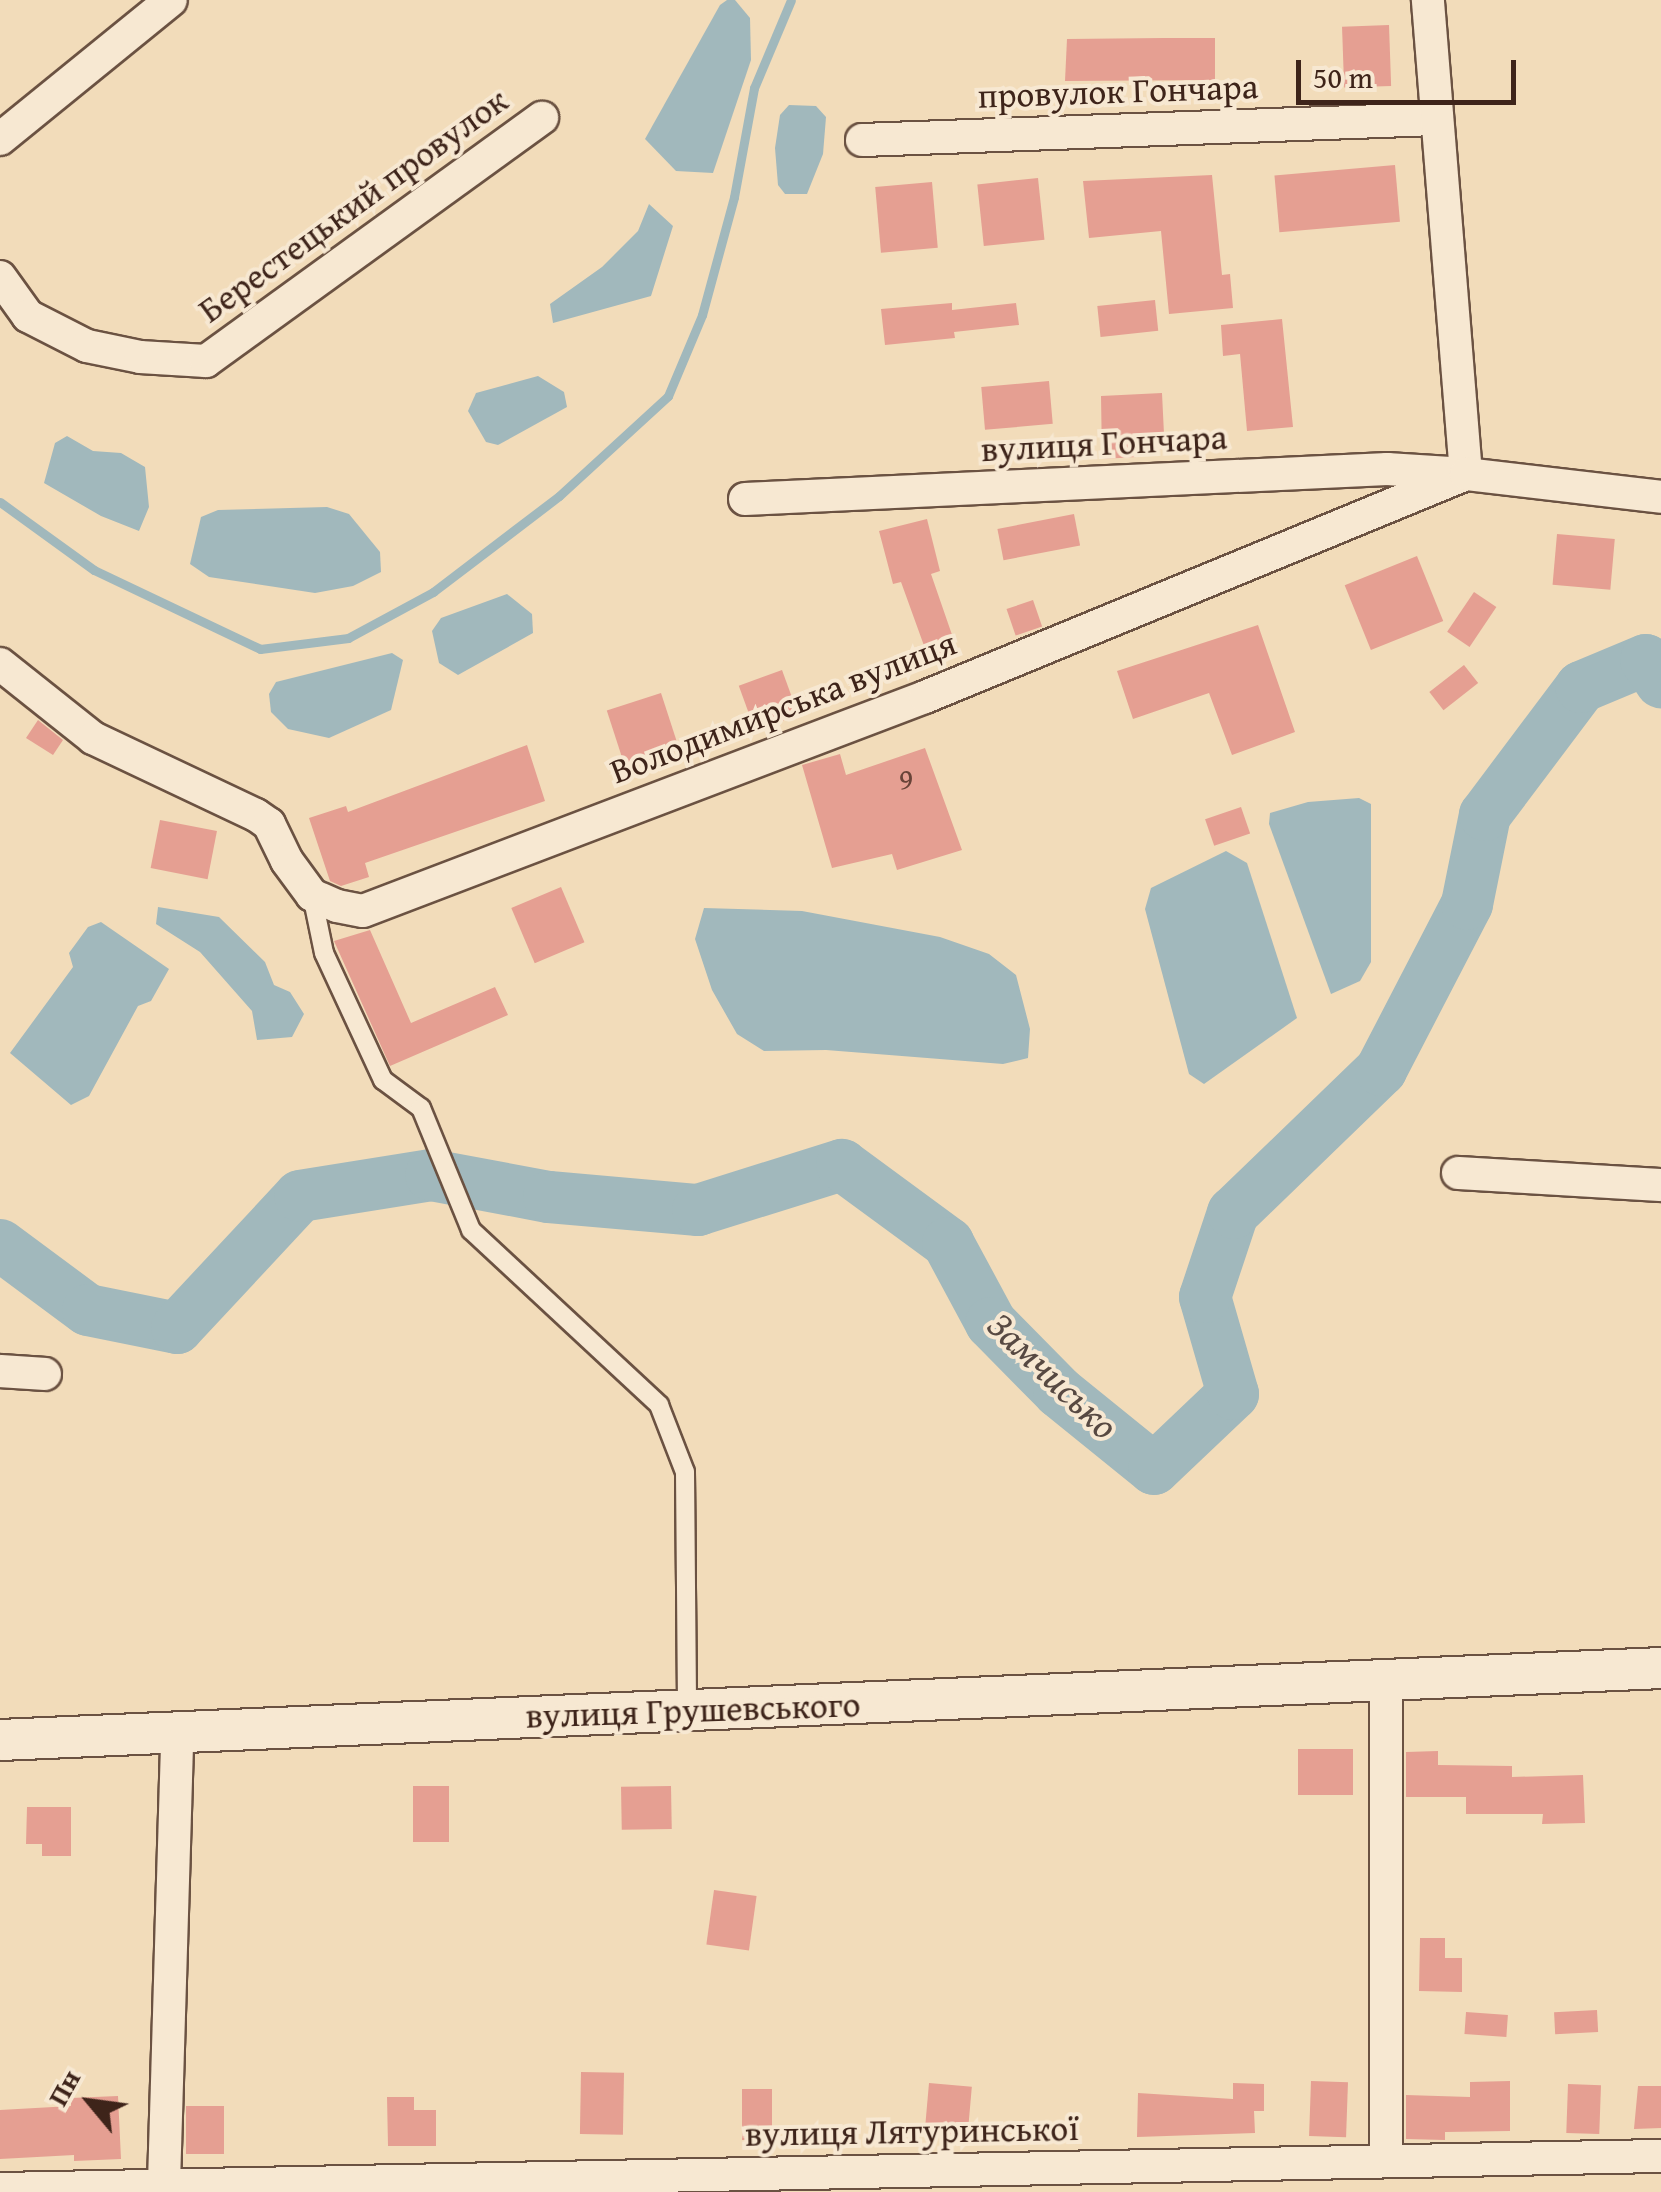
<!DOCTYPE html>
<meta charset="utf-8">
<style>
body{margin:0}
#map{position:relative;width:1661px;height:2192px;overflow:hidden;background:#f2dcba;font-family:"Gentium Book Plus",serif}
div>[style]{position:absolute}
.water>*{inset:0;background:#a1b8bc}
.stream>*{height:9px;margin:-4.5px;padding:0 4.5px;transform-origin:4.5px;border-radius:4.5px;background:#a1b8bc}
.river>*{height:52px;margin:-26px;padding:0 26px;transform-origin:26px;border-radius:26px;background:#a1b8bc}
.building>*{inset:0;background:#e59f92;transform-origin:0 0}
.roads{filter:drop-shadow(2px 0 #6b5242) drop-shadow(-2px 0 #6b5242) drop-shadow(0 2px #6b5242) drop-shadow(0 -2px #6b5242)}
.service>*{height:18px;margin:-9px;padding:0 9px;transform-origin:9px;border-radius:9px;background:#f7e8d2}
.minor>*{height:32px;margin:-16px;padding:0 16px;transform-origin:16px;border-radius:16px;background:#f7e8d2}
.tertiary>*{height:40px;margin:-20px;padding:0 20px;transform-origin:20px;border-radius:20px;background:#f7e8d2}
span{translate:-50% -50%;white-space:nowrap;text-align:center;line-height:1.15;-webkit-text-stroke:8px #f7e8d2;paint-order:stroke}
.number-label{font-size:30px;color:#684338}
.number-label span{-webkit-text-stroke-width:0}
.street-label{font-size:35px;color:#3e241a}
.water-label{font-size:38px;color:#574942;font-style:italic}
.north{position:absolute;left:40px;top:2052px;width:100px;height:100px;-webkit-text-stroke:8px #f7e8d2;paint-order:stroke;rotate:299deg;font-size:28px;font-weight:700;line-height:40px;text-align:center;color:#3e241a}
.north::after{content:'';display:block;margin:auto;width:35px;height:45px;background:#3e241a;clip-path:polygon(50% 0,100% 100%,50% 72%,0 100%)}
.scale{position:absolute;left:1296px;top:60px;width:220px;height:45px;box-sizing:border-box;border:5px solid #3e241a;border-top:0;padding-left:12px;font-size:30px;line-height:35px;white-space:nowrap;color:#3e241a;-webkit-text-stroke:8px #f7e8d2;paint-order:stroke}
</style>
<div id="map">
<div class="water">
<div style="clip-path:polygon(727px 0,735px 0,750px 18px,751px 60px,713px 173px,676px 171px,645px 139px,720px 5px)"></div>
<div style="clip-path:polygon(789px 105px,816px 106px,826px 117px,823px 154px,807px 194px,785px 194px,778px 185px,775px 148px,780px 115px)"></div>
<div style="clip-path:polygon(649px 204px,673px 226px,651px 296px,553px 323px,550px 304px,602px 267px,638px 231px)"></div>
<div style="clip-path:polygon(538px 376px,564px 392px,567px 407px,498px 445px,486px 442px,468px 411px,476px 393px)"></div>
<div style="clip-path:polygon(67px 436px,93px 451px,121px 453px,145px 467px,149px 507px,139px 531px,101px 516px,44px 483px,55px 443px)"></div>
<div style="clip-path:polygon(327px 507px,349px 514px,380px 552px,381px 572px,353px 586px,315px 593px,209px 577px,190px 564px,201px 517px,218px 510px)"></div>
<div style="clip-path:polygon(507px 594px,532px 614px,533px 633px,458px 675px,439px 663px,432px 631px,441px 618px)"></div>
<div style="clip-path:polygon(392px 653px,403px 660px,391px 710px,329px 738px,288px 729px,271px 712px,269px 694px,276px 682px)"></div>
<div style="clip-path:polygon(1359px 798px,1371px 804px,1371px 962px,1360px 981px,1331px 994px,1269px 824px,1270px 813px,1308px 802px)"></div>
<div style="clip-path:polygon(1226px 851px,1247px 863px,1297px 1018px,1204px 1084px,1189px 1074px,1145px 909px,1151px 888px)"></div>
<div style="clip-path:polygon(158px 907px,219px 917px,265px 962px,274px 985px,290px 992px,304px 1014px,292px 1037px,257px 1040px,252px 1011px,200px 952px,156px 924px)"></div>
<div style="clip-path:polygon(704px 908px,802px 911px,940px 937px,989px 954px,1016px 975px,1030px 1029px,1028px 1058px,1003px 1064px,826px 1050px,764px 1051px,737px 1034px,712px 990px,695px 939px)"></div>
<div style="clip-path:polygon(101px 922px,169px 969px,151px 1001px,138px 1006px,89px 1096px,71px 1105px,10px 1053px,73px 967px,69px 953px,88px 927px)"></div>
</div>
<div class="stream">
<div style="left:0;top:502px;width:116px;rotate:35.9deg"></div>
<div style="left:94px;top:570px;width:184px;rotate:25.4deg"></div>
<div style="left:260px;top:649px;width:89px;rotate:-7.1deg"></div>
<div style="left:348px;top:638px;width:97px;rotate:-28.4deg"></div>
<div style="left:433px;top:592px;width:158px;rotate:-37.3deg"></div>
<div style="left:559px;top:496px;width:148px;rotate:-42.5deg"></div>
<div style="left:668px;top:396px;width:88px;rotate:-67.2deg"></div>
<div style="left:702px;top:315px;width:122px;rotate:-74.8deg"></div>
<div style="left:734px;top:197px;width:111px;rotate:-79.6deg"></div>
<div style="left:754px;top:88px;width:95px;rotate:-67.2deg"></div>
</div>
<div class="river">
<div style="left:0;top:1245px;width:109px;rotate:36.5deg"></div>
<div style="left:88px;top:1310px;width:91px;rotate:11.4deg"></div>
<div style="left:177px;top:1328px;width:180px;rotate:-47deg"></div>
<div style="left:300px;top:1196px;width:133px;rotate:-9.1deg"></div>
<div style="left:431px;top:1175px;width:120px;rotate:10.6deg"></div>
<div style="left:549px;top:1197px;width:150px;rotate:5deg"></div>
<div style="left:698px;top:1210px;width:151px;rotate:-17.4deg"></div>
<div style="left:842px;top:1165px;width:132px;rotate:36.3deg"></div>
<div style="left:948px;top:1243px;width:91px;rotate:61.7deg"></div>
<div style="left:991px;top:1323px;width:97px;rotate:45.4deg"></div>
<div style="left:1059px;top:1392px;width:122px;rotate:39deg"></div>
<div style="left:1154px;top:1469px;width:109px;rotate:-43.5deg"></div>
<div style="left:1233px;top:1394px;width:101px;rotate:-106.1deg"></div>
<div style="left:1205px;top:1297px;width:89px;rotate:-71.6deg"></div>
<div style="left:1233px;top:1213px;width:206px;rotate:-44deg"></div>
<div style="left:1381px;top:1070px;width:187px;rotate:-62.6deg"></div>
<div style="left:1467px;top:904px;width:91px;rotate:-78.6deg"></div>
<div style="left:1485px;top:815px;width:160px;rotate:-53.1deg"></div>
<div style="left:1581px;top:687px;width:70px;rotate:-22.6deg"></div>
<div style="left:1646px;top:660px;width:27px;rotate:56deg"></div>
</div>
<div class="building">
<div style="left:1389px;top:25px;width:61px;height:47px;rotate:88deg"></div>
<div style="clip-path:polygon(1163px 38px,1215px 38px,1215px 80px,1065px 81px,1067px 39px)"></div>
<div style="left:1395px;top:165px;width:57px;height:121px;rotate:85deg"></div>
<div style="clip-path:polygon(1212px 175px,1222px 275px,1230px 274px,1233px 308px,1169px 314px,1161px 231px,1089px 238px,1083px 181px)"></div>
<div style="left:1038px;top:178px;width:62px;height:61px;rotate:84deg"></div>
<div style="left:932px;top:182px;width:66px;height:57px;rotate:85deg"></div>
<div style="left:1155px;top:300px;width:31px;height:58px;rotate:84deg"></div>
<div style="clip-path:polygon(952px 303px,952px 310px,1016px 303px,1019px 325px,954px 332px,955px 338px,885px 345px,881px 309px)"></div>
<div style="clip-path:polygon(1282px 319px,1293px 427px,1247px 431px,1240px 354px,1223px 356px,1221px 325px)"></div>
<div style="left:1049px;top:381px;width:43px;height:68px;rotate:85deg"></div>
<div style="clip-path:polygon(1162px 393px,1164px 434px,1137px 435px,1137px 457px,1102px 459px,1101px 396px)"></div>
<div style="left:1074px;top:514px;width:32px;height:78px;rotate:79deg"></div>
<div style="clip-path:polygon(927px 519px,940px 571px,931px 574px,959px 655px,931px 665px,901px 582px,893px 584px,879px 531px)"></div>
<div style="left:1557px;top:534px;width:58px;height:51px;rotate:5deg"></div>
<div style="left:1417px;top:556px;width:70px;height:78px;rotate:68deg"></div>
<div style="left:1474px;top:592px;width:27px;height:48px;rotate:34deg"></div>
<div style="left:1033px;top:600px;width:28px;height:28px;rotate:71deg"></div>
<div style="clip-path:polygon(1258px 625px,1295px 732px,1232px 755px,1209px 693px,1133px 719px,1117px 671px)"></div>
<div style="left:1464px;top:665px;width:23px;height:44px;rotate:52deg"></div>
<div style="left:782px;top:670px;width:48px;height:46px;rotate:70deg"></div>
<div style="left:661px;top:693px;width:60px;height:57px;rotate:72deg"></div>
<div style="clip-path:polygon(38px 720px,63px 740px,53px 755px,26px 738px)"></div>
<div style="clip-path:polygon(527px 745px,545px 801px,365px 863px,369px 877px,341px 886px,330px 881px,309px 818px,346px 806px,348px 812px)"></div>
<div style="clip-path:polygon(925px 748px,962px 850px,897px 870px,892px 854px,832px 868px,802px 765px,840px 754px,846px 775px)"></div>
<div style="left:1241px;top:807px;width:28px;height:38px;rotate:71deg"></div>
<div style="left:160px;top:820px;width:58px;height:49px;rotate:11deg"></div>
<div style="left:561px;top:887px;width:60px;height:54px;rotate:67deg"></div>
<div style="clip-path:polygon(370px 930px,411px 1023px,495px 987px,508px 1015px,390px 1066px,334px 941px)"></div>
<div style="left:1353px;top:1749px;width:46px;height:55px;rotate:90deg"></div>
<div style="clip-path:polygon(1438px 1751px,1438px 1765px,1512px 1766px,1512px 1777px,1583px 1775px,1585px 1823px,1542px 1824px,1543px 1814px,1466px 1814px,1466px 1797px,1406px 1797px,1406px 1752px)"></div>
<div style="left:413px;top:1786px;width:36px;height:56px"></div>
<div style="left:671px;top:1786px;width:43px;height:50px;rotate:89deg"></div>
<div style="clip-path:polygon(27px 1807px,71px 1807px,71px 1856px,42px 1856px,42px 1844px,26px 1844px)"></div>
<div style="left:714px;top:1890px;width:43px;height:55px;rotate:8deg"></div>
<div style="clip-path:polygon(1420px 1938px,1445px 1938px,1445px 1958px,1462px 1958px,1462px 1992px,1419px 1991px)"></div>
<div style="left:1597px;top:2010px;width:22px;height:43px;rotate:87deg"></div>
<div style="left:1466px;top:2012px;width:42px;height:22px;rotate:4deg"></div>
<div style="left:581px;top:2072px;width:43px;height:62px;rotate:1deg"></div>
<div style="left:1311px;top:2081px;width:37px;height:55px;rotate:2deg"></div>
<div style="clip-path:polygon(1510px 2081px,1510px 2131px,1445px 2132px,1445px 2140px,1406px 2139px,1406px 2095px,1470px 2097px,1470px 2082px)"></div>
<div style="left:929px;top:2083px;width:43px;height:49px;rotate:5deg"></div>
<div style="clip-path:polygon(1233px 2083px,1264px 2084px,1264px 2111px,1254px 2111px,1255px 2133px,1137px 2137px,1138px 2093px,1233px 2099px)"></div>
<div style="left:1568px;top:2084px;width:33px;height:49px;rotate:2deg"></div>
<div style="clip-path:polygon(1638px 2086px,1661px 2086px,1661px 2128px,1634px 2129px)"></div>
<div style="left:742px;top:2089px;width:30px;height:51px"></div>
<div style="clip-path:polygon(118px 2096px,121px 2159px,74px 2161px,74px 2155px,0 2159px,0 2110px,71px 2106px,71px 2098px)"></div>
<div style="clip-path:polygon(387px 2097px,414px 2097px,414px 2110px,436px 2110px,436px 2146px,388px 2146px)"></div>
<div style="left:186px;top:2106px;width:38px;height:48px"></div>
</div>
<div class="roads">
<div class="service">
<div style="left:312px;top:895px;width:59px;rotate:78.3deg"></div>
<div style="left:324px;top:953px;width:140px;rotate:65.1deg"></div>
<div style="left:383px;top:1080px;width:47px;rotate:36.4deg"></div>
<div style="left:421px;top:1108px;width:132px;rotate:67.7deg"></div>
<div style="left:471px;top:1230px;width:257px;rotate:42.9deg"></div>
<div style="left:659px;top:1405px;width:72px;rotate:68.8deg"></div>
<div style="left:685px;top:1472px;width:238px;rotate:89.5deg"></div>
</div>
<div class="minor">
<div style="left:0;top:139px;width:220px;rotate:-39.1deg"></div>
<div style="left:862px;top:140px;width:574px;rotate:-2.1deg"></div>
<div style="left:0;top:277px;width:48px;rotate:54.3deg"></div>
<div style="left:28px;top:316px;width:66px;rotate:27deg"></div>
<div style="left:87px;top:346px;width:54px;rotate:11.7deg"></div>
<div style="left:140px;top:357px;width:66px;rotate:3.5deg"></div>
<div style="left:206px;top:361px;width:415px;rotate:-35.9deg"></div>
<div style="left:745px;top:499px;width:643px;rotate:-2.68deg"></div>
<div style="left:1387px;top:469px;width:79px;rotate:3.6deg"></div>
<div style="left:1466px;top:474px;width:476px;rotate:-94.6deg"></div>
<div style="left:0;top:664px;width:119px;rotate:38.5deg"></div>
<div style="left:93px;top:738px;width:180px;rotate:25.3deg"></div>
<div style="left:256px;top:815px;width:16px;rotate:35deg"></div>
<div style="left:269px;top:824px;width:41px;rotate:64.1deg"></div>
<div style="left:287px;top:861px;width:42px;rotate:53.7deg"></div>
<div style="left:312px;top:895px;width:27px;rotate:24deg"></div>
<div style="left:337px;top:906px;width:26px;rotate:11deg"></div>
<div style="left:363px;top:911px;width:601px;rotate:-20.85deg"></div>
<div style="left:925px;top:697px;width:585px;rotate:-22.4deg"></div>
<div style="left:1466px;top:474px;width:196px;rotate:6.7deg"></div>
<div style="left:1458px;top:1173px;width:203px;rotate:3.4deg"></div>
<div style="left:0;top:1371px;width:45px;rotate:3.8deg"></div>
<div style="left:1386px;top:1680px;width:479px;rotate:90deg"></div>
<div style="left:164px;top:2183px;width:451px;rotate:-88.3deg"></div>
<div style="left:0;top:2189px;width:1661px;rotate:-1.14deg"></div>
</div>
<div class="tertiary">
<div style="left:0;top:1740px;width:1663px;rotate:-2.48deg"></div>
</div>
</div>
<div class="number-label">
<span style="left:906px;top:778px">9</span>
</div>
<div class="street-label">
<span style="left:1118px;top:91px;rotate:-2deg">провулок Гончара</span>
<span style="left:353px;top:205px;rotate:-36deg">Берестецький провулок</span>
<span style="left:1104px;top:443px;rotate:-3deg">вулиця Гончара</span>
<span style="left:783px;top:707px;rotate:-21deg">Володимирська вулиця</span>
<span style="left:693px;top:1710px;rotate:-2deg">вулиця Грушевського</span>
<span style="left:912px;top:2131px;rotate:-1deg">вулиця Лятуринської</span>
</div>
<div class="water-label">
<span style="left:1053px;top:1375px;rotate:44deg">Замчисько</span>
</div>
<div class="north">Пн</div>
<div class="scale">50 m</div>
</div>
